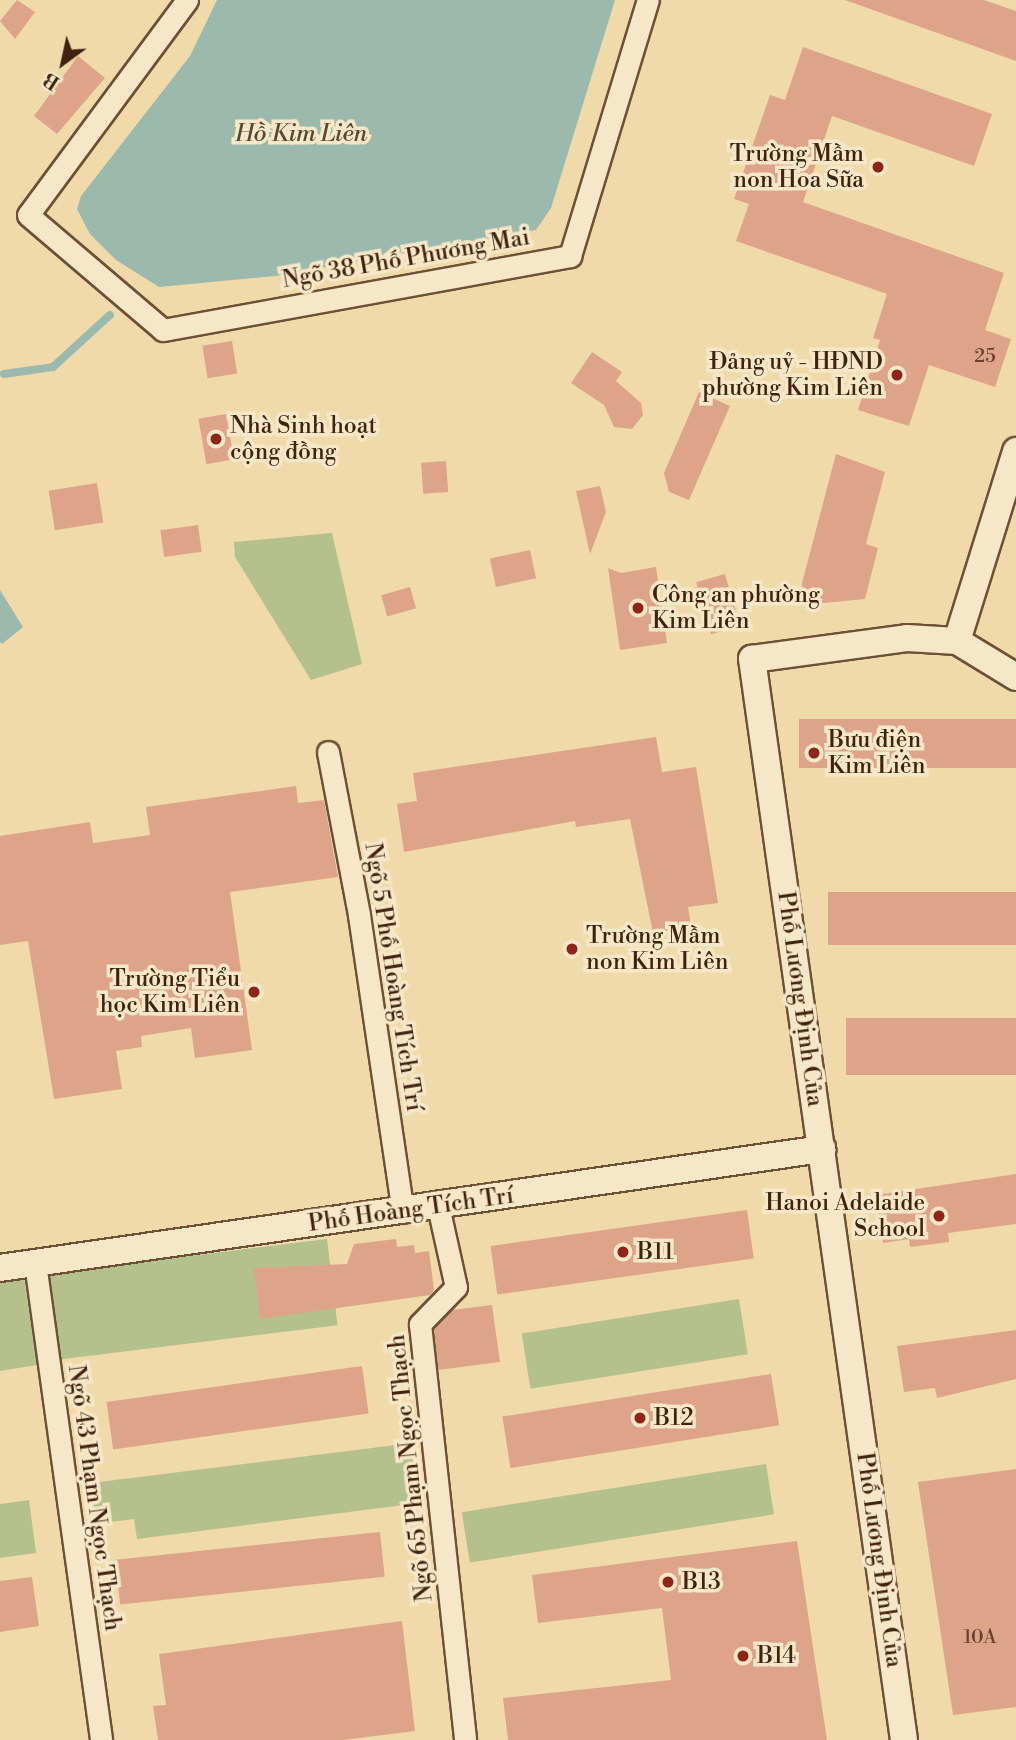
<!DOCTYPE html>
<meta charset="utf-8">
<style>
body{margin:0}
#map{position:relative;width:1016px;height:1740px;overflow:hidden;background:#f0daa9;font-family:"Libre Bodoni",serif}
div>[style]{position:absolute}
.green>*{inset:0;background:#b4c18c;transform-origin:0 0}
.water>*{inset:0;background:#9bbaad}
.stream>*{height:8px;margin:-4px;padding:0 4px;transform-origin:4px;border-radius:4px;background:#9bbaad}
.building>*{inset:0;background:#dda48a;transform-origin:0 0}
.roads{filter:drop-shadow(2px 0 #6d5036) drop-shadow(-2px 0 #6d5036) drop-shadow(0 2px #6d5036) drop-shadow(0 -2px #6d5036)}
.minor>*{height:21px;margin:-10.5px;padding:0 10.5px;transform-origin:10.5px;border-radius:10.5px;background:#f5e7c7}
.tertiary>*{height:26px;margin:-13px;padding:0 13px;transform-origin:13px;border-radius:13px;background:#f5e7c7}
.dots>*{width:19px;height:19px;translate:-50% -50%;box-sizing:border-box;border:4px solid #f5e7c7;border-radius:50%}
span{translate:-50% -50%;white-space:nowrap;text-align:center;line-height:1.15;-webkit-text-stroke:7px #f5e7c7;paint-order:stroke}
.number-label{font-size:19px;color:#68422e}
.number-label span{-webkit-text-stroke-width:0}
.poi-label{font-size:23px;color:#412210}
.right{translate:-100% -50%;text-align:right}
.left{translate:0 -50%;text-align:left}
.street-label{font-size:23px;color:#412210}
.water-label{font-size:24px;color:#584837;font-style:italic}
.north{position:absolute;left:28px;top:28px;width:70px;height:70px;-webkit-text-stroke:5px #f5e7c7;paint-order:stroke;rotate:213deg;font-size:19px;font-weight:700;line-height:28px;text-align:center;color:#412210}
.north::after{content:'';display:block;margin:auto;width:24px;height:32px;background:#412210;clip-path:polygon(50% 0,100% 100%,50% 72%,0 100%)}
</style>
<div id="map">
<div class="green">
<div style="clip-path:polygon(332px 533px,362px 664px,311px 680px,235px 557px,234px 542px)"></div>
<div style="left:327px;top:1239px;width:87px;height:282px;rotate:83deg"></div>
<div style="clip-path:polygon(24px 1278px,37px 1365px,0 1371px,0 1281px)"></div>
<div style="left:739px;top:1299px;width:56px;height:220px;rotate:81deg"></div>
<div style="clip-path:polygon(412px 1443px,420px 1503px,137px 1539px,134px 1519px,96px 1524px,91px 1483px)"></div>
<div style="left:766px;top:1464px;width:51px;height:308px;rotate:81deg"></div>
<div style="clip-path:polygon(29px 1500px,36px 1553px,0 1558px,0 1504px)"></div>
</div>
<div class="water">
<div style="clip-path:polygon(217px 0,615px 0,551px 208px,536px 230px,275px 276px,159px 287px,116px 260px,90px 234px,77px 209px,81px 196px,190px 56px)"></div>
<div style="clip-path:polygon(0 590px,23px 627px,2px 644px,0 642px)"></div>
</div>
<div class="stream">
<div style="left:4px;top:374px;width:49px;rotate:-8.1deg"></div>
<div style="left:53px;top:367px;width:77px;rotate:-42.4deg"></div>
</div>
<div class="building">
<div style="clip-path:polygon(17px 0,35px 12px,15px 39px,0 21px)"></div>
<div style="clip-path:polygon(845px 0,984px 0,1016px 11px,1016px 61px)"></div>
<div style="clip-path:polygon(803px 47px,992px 114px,974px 166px,832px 116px,803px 202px,1004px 273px,985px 330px,1011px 339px,995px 387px,929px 365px,909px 426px,858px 410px,880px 340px,873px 338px,887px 294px,736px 241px,749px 204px,734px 199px,770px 95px,785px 100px)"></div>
<div style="clip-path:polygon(78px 56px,105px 78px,57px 134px,34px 116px)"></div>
<div style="left:232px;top:341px;width:33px;height:30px;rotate:81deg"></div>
<div style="clip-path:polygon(592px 352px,622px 372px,616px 381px,641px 403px,643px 415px,632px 429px,614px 427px,604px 405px,571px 383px)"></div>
<div style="clip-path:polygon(699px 392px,730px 406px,689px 500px,669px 492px,664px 473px)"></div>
<div style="left:226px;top:414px;width:46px;height:28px;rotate:80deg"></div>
<div style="clip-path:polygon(836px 454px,885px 472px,866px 544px,878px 548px,865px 599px,803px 605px,802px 583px)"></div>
<div style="left:446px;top:461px;width:31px;height:25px;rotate:86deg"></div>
<div style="left:97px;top:483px;width:40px;height:49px;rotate:81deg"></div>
<div style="clip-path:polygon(600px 486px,606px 512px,590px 554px,576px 491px)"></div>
<div style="left:198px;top:525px;width:27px;height:38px;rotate:82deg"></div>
<div style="left:530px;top:550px;width:29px;height:41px;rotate:78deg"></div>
<div style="clip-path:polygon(656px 567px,667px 643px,620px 650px,608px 568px,621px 573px)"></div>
<div style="left:725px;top:574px;width:54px;height:30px;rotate:74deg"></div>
<div style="left:410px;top:587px;width:22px;height:30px;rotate:74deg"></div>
<div style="left:1016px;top:719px;width:49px;height:217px;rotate:90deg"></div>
<div style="clip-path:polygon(656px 737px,662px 772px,696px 767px,718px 903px,688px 907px,691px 927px,653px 933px,630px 819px,576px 827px,575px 821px,404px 852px,397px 804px,417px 801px,413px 773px)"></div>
<div style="clip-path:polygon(296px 786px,298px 803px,324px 800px,338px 877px,230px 892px,252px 1050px,195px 1058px,191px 1028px,141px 1036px,142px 1047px,116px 1051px,122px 1089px,54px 1099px,28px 941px,0 945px,0 836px,90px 822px,93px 843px,150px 835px,146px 807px)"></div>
<div style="left:1016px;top:892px;width:53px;height:188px;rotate:90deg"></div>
<div style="left:1016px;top:1018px;width:57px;height:170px;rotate:90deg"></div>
<div style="clip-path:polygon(1016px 1174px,1016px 1224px,948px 1233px,949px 1242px,910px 1247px,909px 1239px,883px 1243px,876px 1195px)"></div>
<div style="left:747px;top:1210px;width:49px;height:259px;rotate:82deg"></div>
<div style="clip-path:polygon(396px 1239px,397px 1247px,414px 1245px,415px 1253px,429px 1251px,434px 1290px,430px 1295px,260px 1319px,254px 1268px,347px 1264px,354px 1244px)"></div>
<div style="clip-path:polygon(492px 1305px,500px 1362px,438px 1370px,434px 1329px,452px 1310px)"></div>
<div style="clip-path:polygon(1016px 1330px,1016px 1379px,937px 1398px,935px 1388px,904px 1392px,897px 1346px)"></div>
<div style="left:362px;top:1366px;width:48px;height:258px;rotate:82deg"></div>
<div style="left:771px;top:1374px;width:52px;height:272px;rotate:81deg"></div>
<div style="clip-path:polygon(1016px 1469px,1016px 1707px,953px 1715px,918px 1482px)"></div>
<div style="left:380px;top:1532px;width:45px;height:266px;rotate:84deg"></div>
<div style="clip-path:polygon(797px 1541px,827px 1740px,508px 1740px,503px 1698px,671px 1680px,662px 1608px,538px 1623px,532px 1575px)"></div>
<div style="clip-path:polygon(32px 1577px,39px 1626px,0 1632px,0 1581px)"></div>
<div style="clip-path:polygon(402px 1621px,415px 1731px,343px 1740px,158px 1740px,153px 1706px,166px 1705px,159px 1654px)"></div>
</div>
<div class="roads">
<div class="minor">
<div style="left:187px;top:0;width:267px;rotate:126.5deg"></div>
<div style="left:28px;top:215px;width:177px;rotate:40.4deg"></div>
<div style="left:163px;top:330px;width:414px;rotate:-10.3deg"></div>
<div style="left:570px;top:256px;width:268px;rotate:-73.1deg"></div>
<div style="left:328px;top:752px;width:166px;rotate:79.2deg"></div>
<div style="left:359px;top:915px;width:300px;rotate:81.6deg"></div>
<div style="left:438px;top:1206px;width:83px;rotate:77.5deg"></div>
<div style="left:456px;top:1287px;width:52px;rotate:134.2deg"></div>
<div style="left:420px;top:1324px;width:418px;rotate:83.8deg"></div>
<div style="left:35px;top:1263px;width:482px;rotate:82.1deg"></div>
</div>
<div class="tertiary">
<div style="left:957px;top:641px;width:199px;rotate:-72.7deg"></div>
<div style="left:0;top:1268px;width:831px;rotate:-8.24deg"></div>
<div style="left:904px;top:1740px;width:1092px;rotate:-98deg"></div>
<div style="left:752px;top:659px;width:156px;rotate:-7.7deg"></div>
<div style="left:907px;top:638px;width:50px;rotate:3.4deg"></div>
<div style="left:957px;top:641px;width:69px;rotate:31.4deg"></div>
</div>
</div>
<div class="dots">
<div style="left:878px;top:167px;background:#8f2418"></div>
<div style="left:897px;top:375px;background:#8f2418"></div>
<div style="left:216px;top:439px;background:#8f2418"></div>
<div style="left:638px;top:608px;background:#8f2418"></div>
<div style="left:814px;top:753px;background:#8f2418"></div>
<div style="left:572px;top:949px;background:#8f2418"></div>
<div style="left:254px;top:992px;background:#8f2418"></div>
<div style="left:939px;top:1216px;background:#8f2418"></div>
<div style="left:623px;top:1252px;background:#8f2418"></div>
<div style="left:640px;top:1418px;background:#8f2418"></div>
<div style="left:668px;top:1582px;background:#8f2418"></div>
<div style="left:743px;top:1656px;background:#8f2418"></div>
</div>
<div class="number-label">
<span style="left:985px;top:357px">25</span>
<span style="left:980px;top:1638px">10A</span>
</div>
<div class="poi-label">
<span class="right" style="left:864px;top:167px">Trường Mầm<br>non Hoa Sữa</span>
<span class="right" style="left:883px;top:375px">Đảng uỷ - HĐND<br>phường Kim Liên</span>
<span class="left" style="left:230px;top:439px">Nhà Sinh hoạt<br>cộng đồng</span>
<span class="left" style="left:652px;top:608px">Công an phường<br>Kim Liên</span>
<span class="left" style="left:828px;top:753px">Bưu điện<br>Kim Liên</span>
<span class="left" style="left:586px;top:949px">Trường Mầm<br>non Kim Liên</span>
<span class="right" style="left:240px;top:992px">Trường Tiểu<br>học Kim Liên</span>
<span class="right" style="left:925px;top:1216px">Hanoi Adelaide<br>School</span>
<span class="left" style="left:637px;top:1252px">B11</span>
<span class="left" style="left:654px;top:1418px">B12</span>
<span class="left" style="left:682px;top:1582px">B13</span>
<span class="left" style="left:757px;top:1656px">B14</span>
</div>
<div class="street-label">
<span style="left:406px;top:259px;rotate:-10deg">Ngõ 38 Phố Phương Mai</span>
<span style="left:393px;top:977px;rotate:81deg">Ngõ 5 Phố Hoàng Tích Trí</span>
<span style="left:800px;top:999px;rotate:82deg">Phố Lương Định Của</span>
<span style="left:411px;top:1210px;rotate:-8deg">Phố Hoàng Tích Trí</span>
<span style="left:411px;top:1468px;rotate:-96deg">Ngõ 65 Phạm Ngọc Thạch</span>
<span style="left:94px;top:1498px;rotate:82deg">Ngõ 43 Phạm Ngọc Thạch</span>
<span style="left:879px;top:1560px;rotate:82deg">Phố Lương Định Của</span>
</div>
<div class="water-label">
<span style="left:301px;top:135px">Hồ Kim Liên</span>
</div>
<div class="north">B</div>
</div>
